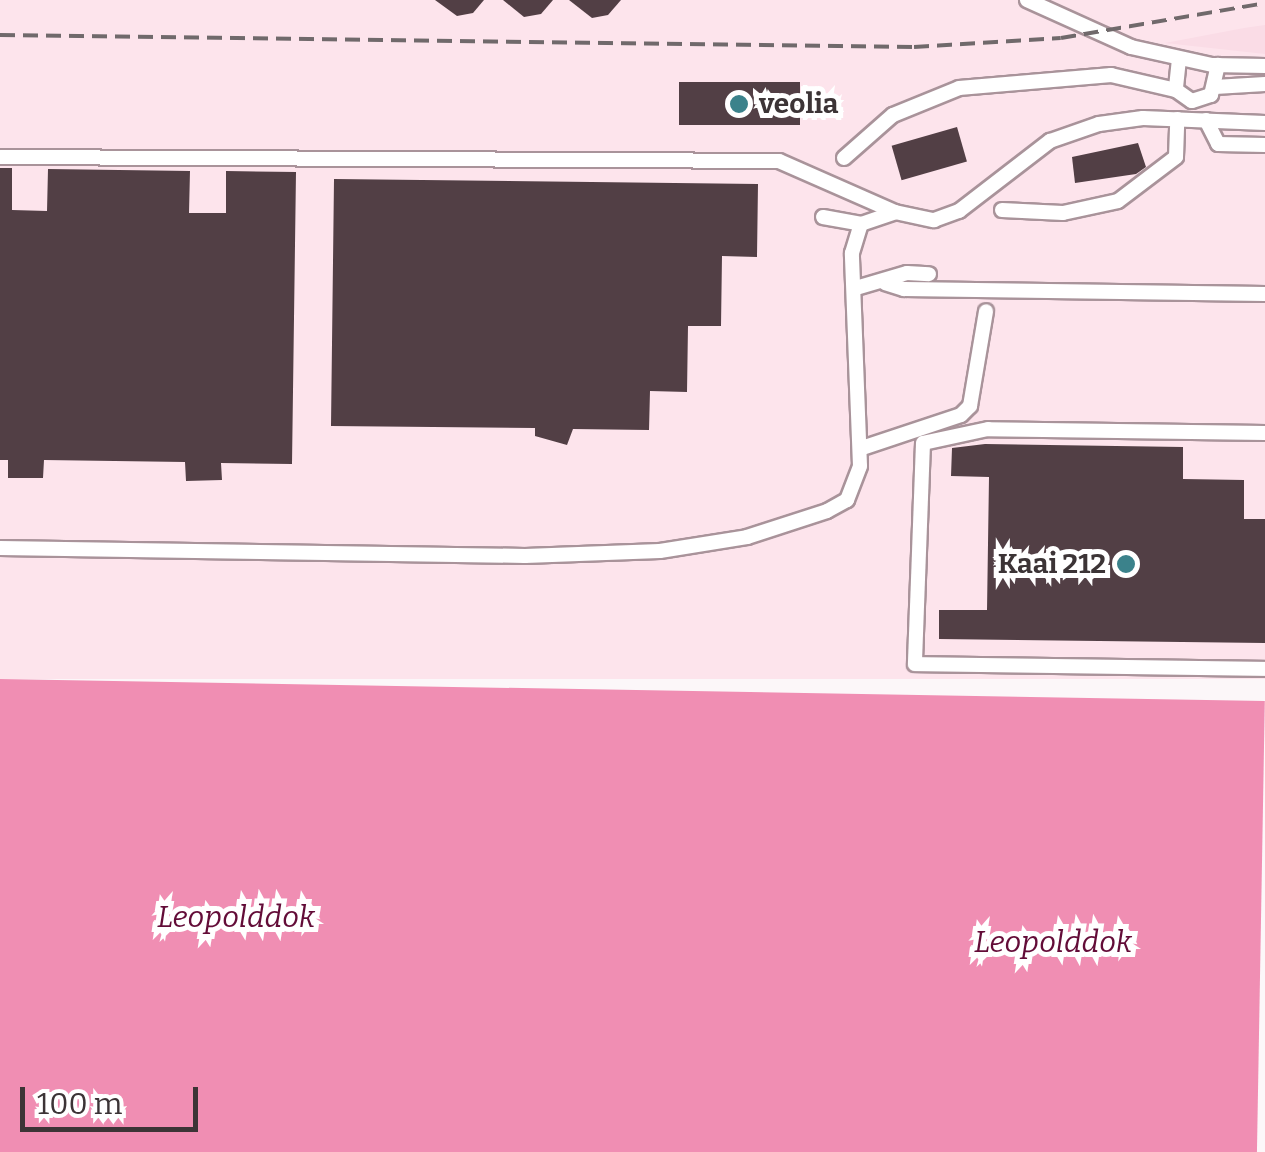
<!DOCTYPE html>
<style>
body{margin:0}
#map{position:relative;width:1265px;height:1152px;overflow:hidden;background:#fcf7f9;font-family:Bitter,serif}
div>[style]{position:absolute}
.built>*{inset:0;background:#fde4ec;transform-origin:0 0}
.green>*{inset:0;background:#fadce6}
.water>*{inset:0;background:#f08eb3;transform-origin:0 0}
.building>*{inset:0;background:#523f45;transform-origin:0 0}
.roads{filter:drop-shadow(2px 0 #a9939a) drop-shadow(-2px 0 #a9939a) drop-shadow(0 2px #a9939a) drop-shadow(0 -2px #a9939a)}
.minor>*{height:14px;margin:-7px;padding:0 7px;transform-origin:7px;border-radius:7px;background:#fff}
.rail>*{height:4px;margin-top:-2px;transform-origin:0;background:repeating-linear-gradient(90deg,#70696b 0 15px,transparent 0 23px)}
.dots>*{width:28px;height:28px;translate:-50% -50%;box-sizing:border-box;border:5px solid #fff;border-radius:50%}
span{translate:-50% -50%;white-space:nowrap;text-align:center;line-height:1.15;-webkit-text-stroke:10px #fff;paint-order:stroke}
.poi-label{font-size:28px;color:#3c3436;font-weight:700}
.left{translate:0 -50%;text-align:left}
.right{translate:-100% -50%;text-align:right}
.water-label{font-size:30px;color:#630c38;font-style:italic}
.scale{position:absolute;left:20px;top:1087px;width:178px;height:45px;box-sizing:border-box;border:5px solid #3c3436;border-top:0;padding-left:12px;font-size:30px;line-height:35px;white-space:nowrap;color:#3c3436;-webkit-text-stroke:8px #fff;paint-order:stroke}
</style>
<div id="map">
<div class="built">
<div style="left:0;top:0;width:1265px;height:679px"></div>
</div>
<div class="green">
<div style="clip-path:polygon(1265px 25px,1265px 54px,1165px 43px,1244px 28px)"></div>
</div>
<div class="water">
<div style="left:0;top:679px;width:1265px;height:473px;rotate:1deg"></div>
</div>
<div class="building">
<div style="clip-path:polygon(435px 0,484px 0,473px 13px,457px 16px)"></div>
<div style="clip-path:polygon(503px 0,553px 0,541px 14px,524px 17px)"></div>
<div style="clip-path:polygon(569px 0,621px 0,608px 15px,592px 18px)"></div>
<div style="left:679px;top:82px;width:121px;height:43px"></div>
<div style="left:957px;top:127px;width:36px;height:68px;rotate:74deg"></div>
<div style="clip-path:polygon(1138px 143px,1146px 167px,1136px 174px,1075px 183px,1072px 157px)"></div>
<div style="clip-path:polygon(0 168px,12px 168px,12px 210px,47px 211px,48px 169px,190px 171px,189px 213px,226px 213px,226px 171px,296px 172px,292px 464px,221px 463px,222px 480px,186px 481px,185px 462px,44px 460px,43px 478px,8px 478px,8px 460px,0 460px)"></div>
<div style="clip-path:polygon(334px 179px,758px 184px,757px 257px,722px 256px,721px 326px,688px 326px,687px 392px,650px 391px,649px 430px,573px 429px,567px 445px,535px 436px,535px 428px,331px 426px)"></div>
<div style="clip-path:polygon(985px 444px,1183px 447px,1183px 479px,1244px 480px,1244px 519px,1265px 519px,1265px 643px,939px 639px,939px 610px,987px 610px,989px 477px,951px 476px,952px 448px)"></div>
</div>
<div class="roads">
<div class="minor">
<div style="left:1027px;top:0;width:114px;rotate:24.3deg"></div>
<div style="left:1131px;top:47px;width:83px;rotate:12.5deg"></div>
<div style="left:1212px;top:65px;width:53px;rotate:1.1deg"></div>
<div style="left:1179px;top:59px;width:31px;rotate:96deg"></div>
<div style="left:1176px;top:90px;width:19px;rotate:35deg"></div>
<div style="left:1192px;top:101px;width:20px;rotate:-18deg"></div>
<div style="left:1211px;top:95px;width:31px;rotate:-77deg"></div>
<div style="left:1215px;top:87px;width:50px;rotate:-3.4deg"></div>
<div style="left:1206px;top:120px;width:27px;rotate:63deg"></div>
<div style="left:1218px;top:144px;width:47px;rotate:1.2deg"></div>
<div style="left:0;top:157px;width:779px;rotate:0.29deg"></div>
<div style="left:779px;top:161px;width:127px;rotate:23.7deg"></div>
<div style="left:844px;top:158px;width:65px;rotate:-41.3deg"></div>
<div style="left:893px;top:115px;width:71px;rotate:-22.2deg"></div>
<div style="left:959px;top:88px;width:153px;rotate:-4.9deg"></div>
<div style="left:1111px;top:75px;width:67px;rotate:13deg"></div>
<div style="left:1002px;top:210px;width:61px;rotate:2.8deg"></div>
<div style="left:1063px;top:213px;width:56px;rotate:-12.3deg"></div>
<div style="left:1118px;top:201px;width:73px;rotate:-37.2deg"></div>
<div style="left:1176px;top:157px;width:38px;rotate:-88deg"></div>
<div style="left:823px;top:217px;width:39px;rotate:10deg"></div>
<div style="left:861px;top:224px;width:36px;rotate:-19deg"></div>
<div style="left:895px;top:212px;width:40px;rotate:12deg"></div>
<div style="left:934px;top:220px;width:27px;rotate:-20deg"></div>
<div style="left:959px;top:211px;width:115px;rotate:-37.6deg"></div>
<div style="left:1050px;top:141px;width:52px;rotate:-19.1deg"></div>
<div style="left:1099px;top:124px;width:44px;rotate:-7.8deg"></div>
<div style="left:1143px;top:118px;width:122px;rotate:2.3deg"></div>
<div style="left:885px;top:283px;width:20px;rotate:18deg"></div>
<div style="left:904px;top:289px;width:361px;rotate:0.8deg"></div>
<div style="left:856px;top:288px;width:53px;rotate:-16.4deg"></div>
<div style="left:907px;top:273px;width:22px;rotate:3deg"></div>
<div style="left:1265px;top:433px;width:277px;rotate:-179.2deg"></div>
<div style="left:988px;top:429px;width:66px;rotate:167.8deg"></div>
<div style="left:923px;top:443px;width:221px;rotate:92.1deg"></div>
<div style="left:915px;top:664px;width:350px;rotate:0.8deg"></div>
<div style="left:862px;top:448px;width:104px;rotate:-18.4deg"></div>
<div style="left:961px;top:415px;width:13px;rotate:-45deg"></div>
<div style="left:970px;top:406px;width:96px;rotate:-80.4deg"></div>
<div style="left:0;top:548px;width:525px;rotate:0.87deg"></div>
<div style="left:525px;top:556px;width:135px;rotate:-2.1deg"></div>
<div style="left:660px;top:551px;width:88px;rotate:-9.1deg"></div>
<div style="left:747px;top:537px;width:84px;rotate:-18deg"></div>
<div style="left:827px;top:511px;width:23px;rotate:-29deg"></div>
<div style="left:847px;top:500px;width:36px;rotate:-69deg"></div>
<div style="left:860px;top:466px;width:213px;rotate:-92.2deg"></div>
<div style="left:852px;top:253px;width:30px;rotate:-73deg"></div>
</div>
</div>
<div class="rail">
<div style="left:0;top:35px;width:914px;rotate:0.75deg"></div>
<div style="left:914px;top:47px;width:147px;rotate:-3.5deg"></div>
<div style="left:1061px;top:38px;width:207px;rotate:-9.7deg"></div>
</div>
<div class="dots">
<div style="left:739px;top:104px;background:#3b828b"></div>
<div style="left:1126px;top:564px;background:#3b828b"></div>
</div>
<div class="poi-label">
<span class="left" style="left:759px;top:104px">veolia</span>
<span class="right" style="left:1106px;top:564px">Kaai 212</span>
</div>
<div class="water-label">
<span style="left:236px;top:917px">Leopolddok</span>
<span style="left:1053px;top:942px">Leopolddok</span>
</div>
<div class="scale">100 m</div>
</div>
